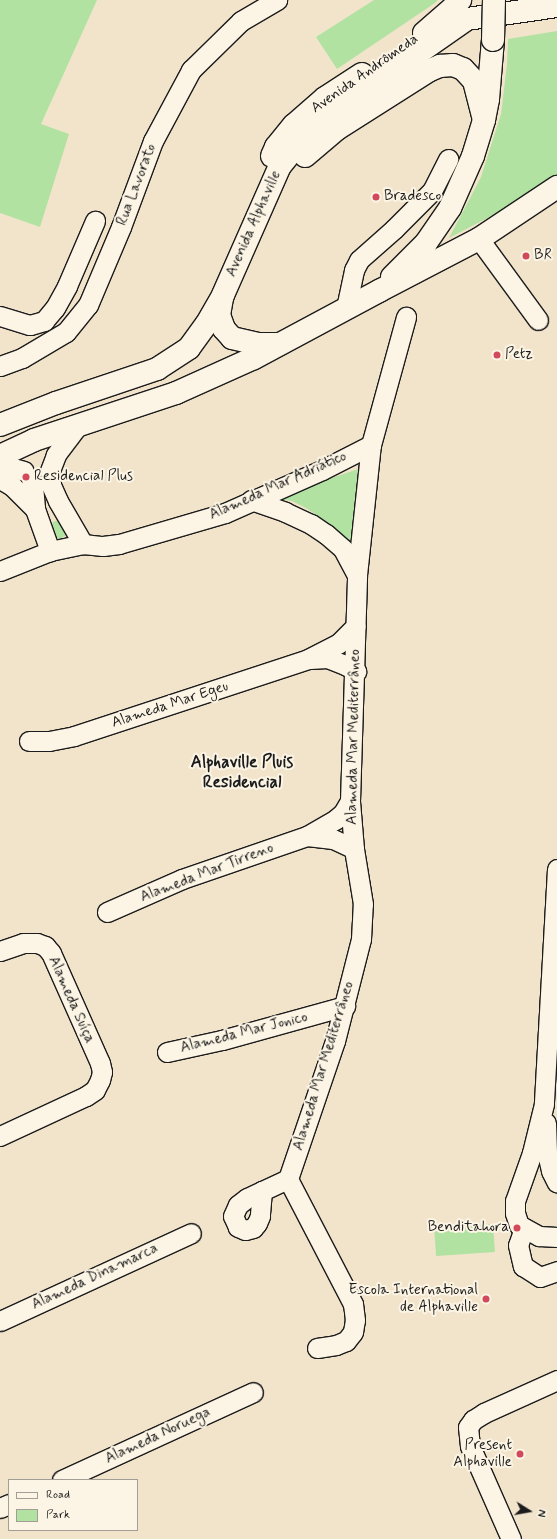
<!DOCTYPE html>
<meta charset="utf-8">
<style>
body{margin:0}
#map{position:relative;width:557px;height:1539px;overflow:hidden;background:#f2e4cb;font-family:Mynerve,sans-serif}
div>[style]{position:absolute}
.green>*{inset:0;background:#b2e2a2;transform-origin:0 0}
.roads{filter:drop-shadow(1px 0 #1c1c1c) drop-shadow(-1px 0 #1c1c1c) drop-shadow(0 1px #1c1c1c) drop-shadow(0 -1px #1c1c1c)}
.minor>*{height:19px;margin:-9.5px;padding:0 9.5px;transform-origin:9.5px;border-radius:9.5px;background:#fcf5e5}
.major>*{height:22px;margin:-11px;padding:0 11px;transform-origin:11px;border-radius:11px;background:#fcf5e5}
.bridges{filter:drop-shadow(1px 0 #1c1c1c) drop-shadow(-1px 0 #1c1c1c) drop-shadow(0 1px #1c1c1c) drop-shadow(0 -1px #1c1c1c)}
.major-bridge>*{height:22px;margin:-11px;padding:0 11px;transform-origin:11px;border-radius:11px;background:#fcf5e5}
.dots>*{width:11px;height:11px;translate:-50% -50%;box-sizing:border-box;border:2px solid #fcf5e5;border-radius:50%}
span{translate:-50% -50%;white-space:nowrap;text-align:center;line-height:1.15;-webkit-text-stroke:4px #fcf5e5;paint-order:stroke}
.street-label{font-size:15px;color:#1c1c1c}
.poi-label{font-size:15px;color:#1c1c1c}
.left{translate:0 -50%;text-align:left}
.right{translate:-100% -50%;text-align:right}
.quarter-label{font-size:17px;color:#1c1c1c;font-weight:700}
.legend{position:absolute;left:8px;top:1479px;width:130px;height:52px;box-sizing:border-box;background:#fcf5e5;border:1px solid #a29e95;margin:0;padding:5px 7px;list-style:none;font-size:12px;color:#1c1c1c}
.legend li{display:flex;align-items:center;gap:8px;height:20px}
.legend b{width:20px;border:1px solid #a29e95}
.north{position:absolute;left:509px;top:1491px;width:40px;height:40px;-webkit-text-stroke:3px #fcf5e5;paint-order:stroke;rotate:101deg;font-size:11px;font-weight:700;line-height:16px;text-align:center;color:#1c1c1c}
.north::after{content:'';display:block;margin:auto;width:14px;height:18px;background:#1c1c1c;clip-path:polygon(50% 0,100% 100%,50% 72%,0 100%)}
</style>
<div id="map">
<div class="green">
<div style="clip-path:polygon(0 0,97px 0,41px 124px,69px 134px,40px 227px,0 213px)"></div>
<div style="clip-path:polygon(374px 0,438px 0,435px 3px,337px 69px,316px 37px)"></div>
<div style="clip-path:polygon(557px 31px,557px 177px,495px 214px,449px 238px,481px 177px,501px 114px,507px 64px,508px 39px)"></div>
<div style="clip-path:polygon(358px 469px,354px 541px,351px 543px,348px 543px,322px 519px,306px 508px,292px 501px,273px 498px)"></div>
<div style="clip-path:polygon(58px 520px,68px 534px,60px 539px,54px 537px,50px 528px,53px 522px)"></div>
<div style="left:493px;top:1224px;width:28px;height:59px;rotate:86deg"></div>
</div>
<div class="roads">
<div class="minor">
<div style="left:479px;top:239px;width:100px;rotate:53.9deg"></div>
<div style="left:346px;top:308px;width:39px;rotate:-78deg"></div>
<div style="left:354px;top:270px;width:11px;rotate:-63deg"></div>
<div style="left:359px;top:260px;width:47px;rotate:-41.5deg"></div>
<div style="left:394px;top:229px;width:54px;rotate:-45deg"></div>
<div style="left:432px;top:191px;width:36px;rotate:-63deg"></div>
<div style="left:0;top:316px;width:31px;rotate:17deg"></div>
<div style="left:30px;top:325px;width:15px;rotate:-16deg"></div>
<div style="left:44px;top:321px;width:17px;rotate:-50deg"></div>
<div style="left:55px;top:308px;width:25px;rotate:-61deg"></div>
<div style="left:67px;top:286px;width:71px;rotate:-66.7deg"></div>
<div style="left:0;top:366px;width:23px;rotate:-20deg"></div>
<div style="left:22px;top:358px;width:51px;rotate:-30.6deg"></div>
<div style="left:66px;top:332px;width:35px;rotate:-51deg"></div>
<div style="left:88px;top:305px;width:85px;rotate:-67.1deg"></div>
<div style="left:121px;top:227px;width:92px;rotate:-69.6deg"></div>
<div style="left:153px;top:141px;width:81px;rotate:-61.8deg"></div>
<div style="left:191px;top:70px;width:70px;rotate:-44.4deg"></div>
<div style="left:241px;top:21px;width:42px;rotate:-30.3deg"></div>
<div style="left:79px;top:424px;width:39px;rotate:127deg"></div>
<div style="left:56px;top:455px;width:17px;rotate:111deg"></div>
<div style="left:50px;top:471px;width:14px;rotate:86deg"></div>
<div style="left:51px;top:485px;width:17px;rotate:66deg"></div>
<div style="left:58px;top:501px;width:50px;rotate:59.8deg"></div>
<div style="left:0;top:473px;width:14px;rotate:-21deg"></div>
<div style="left:13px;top:468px;width:11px;rotate:15deg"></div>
<div style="left:0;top:479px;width:14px;rotate:30deg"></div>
<div style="left:12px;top:486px;width:33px;rotate:45deg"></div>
<div style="left:31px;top:480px;width:5px;rotate:68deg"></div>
<div style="left:33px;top:485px;width:24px;rotate:85deg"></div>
<div style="left:35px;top:509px;width:45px;rotate:70.3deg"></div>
<div style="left:251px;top:500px;width:36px;rotate:19deg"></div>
<div style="left:285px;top:512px;width:29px;rotate:25deg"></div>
<div style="left:311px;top:524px;width:18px;rotate:34deg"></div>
<div style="left:326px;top:534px;width:23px;rotate:41deg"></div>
<div style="left:343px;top:549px;width:30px;rotate:62deg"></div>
<div style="left:0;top:571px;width:54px;rotate:-21.8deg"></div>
<div style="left:50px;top:551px;width:34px;rotate:-12deg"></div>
<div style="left:83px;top:544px;width:20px;rotate:6deg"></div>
<div style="left:103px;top:546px;width:16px;rotate:-7deg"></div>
<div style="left:119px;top:544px;width:110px;rotate:-16.3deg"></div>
<div style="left:225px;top:513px;width:106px;rotate:-23.9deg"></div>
<div style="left:322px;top:470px;width:55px;rotate:-27deg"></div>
<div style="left:310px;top:659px;width:17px;rotate:-3deg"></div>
<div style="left:327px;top:658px;width:19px;rotate:21deg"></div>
<div style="left:345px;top:665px;width:13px;rotate:29deg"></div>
<div style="left:29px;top:741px;width:20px"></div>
<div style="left:49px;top:741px;width:25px;rotate:-11deg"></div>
<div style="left:74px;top:736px;width:246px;rotate:-18.2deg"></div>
<div style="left:308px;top:659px;width:34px;rotate:-27deg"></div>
<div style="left:338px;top:644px;width:25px;rotate:-45deg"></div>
<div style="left:307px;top:836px;width:26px;rotate:7deg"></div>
<div style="left:333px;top:839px;width:23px;rotate:25deg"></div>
<div style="left:557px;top:869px;width:235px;rotate:93.2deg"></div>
<div style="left:544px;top:1104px;width:50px;rotate:103.8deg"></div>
<div style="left:532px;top:1153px;width:51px;rotate:109.5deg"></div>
<div style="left:515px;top:1201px;width:12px;rotate:90deg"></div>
<div style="left:515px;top:1213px;width:13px;rotate:72deg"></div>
<div style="left:519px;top:1225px;width:23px;rotate:29deg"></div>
<div style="left:539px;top:1236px;width:18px;rotate:3deg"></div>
<div style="left:107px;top:912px;width:82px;rotate:-23.7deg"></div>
<div style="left:182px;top:879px;width:132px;rotate:-19deg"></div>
<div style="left:307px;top:836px;width:34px;rotate:-30deg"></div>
<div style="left:336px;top:819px;width:9px;rotate:-41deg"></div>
<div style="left:343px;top:813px;width:14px;rotate:-60deg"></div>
<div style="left:0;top:951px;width:24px;rotate:-19deg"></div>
<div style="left:23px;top:943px;width:14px"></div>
<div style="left:37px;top:943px;width:9px;rotate:21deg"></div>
<div style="left:45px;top:946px;width:9px;rotate:49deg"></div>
<div style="left:51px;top:953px;width:120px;rotate:66deg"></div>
<div style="left:100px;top:1063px;width:9px;rotate:77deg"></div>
<div style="left:102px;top:1072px;width:8px;rotate:104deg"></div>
<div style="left:100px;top:1080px;width:11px;rotate:117deg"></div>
<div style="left:95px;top:1090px;width:11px;rotate:146deg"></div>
<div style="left:86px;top:1096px;width:95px;rotate:155.1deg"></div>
<div style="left:167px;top:1052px;width:56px;rotate:-12.3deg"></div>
<div style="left:222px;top:1040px;width:128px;rotate:-15.5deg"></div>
<div style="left:546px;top:1123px;width:30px;rotate:88deg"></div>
<div style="left:547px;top:1153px;width:18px;rotate:77deg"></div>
<div style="left:551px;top:1171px;width:13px;rotate:63deg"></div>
<div style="left:262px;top:1191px;width:25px;rotate:95deg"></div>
<div style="left:260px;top:1216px;width:8px;rotate:113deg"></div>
<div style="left:257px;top:1223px;width:6px;rotate:129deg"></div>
<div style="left:253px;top:1228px;width:8px;rotate:166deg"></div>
<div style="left:245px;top:1230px;width:8px;rotate:-157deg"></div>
<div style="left:238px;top:1227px;width:12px;rotate:-114deg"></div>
<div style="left:233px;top:1216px;width:12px;rotate:-66deg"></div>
<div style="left:238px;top:1205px;width:11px;rotate:-38deg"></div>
<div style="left:247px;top:1198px;width:17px;rotate:-25deg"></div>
<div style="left:262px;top:1191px;width:29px;rotate:-25deg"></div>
<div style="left:524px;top:1228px;width:18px;rotate:109deg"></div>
<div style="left:518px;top:1245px;width:22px;rotate:77deg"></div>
<div style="left:523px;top:1266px;width:20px;rotate:33deg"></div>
<div style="left:540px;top:1277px;width:18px;rotate:-19deg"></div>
<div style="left:0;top:1321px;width:210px;rotate:-24.7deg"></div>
<div style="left:317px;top:1348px;width:19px;rotate:-9deg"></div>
<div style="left:336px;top:1345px;width:11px;rotate:-22deg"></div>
<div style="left:346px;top:1341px;width:11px;rotate:-52deg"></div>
<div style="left:353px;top:1332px;width:12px;rotate:-81deg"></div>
<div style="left:355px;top:1320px;width:16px;rotate:-97deg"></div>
<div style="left:353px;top:1304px;width:141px;rotate:-117.5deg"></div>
<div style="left:288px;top:1179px;width:146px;rotate:-71.2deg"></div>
<div style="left:335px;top:1041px;width:105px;rotate:-75.7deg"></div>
<div style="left:361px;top:939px;width:35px;rotate:-87deg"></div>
<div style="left:363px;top:904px;width:56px;rotate:-99.3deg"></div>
<div style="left:354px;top:849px;width:48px;rotate:-94.8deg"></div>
<div style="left:350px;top:801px;width:226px;rotate:-88.2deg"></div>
<div style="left:357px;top:575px;width:131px;rotate:-83.9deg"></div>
<div style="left:371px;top:445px;width:133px;rotate:-74.7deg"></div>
<div style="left:62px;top:1480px;width:210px;rotate:-24.7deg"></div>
<div style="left:0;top:1508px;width:10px;rotate:-24deg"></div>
<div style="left:511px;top:1539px;width:102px;rotate:-113.8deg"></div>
<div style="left:470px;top:1446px;width:19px;rotate:-96deg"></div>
<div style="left:468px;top:1427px;width:9px;rotate:-54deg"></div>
<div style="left:473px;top:1420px;width:13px;rotate:-32deg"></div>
<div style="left:484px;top:1413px;width:80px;rotate:-24.3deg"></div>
</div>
<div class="major">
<div style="left:424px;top:33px;width:38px;rotate:-41deg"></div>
<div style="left:453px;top:8px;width:11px;rotate:-49deg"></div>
<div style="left:272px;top:156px;width:10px;rotate:-66deg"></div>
<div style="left:276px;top:147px;width:28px;rotate:-51deg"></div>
<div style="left:294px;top:125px;width:41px;rotate:-41.1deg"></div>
<div style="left:325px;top:98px;width:44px;rotate:-33deg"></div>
<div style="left:305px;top:156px;width:42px;rotate:-40.2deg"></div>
<div style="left:337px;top:129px;width:110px;rotate:-32.4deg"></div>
<div style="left:430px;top:70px;width:11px;rotate:-22deg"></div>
<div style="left:440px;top:66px;width:13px;rotate:-4deg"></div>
<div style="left:453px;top:65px;width:11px;rotate:22deg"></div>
<div style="left:463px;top:69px;width:16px;rotate:47deg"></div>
<div style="left:474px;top:81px;width:40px;rotate:75.6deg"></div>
<div style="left:392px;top:277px;width:48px;rotate:-45deg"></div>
<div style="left:426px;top:243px;width:42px;rotate:-55.6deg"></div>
<div style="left:450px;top:208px;width:57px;rotate:-66.1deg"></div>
<div style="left:473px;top:156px;width:38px;rotate:-73deg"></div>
<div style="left:484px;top:120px;width:21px;rotate:-79deg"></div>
<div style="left:488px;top:99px;width:59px;rotate:-85.2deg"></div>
<div style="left:222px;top:298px;width:17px;rotate:100deg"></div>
<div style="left:219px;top:315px;width:15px;rotate:70deg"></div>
<div style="left:224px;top:329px;width:12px;rotate:48deg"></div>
<div style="left:232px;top:338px;width:28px;rotate:13deg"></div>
<div style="left:259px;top:344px;width:20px"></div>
<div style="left:0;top:425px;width:60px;rotate:-21.4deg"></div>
<div style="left:56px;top:403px;width:107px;rotate:-18.6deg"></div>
<div style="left:157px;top:369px;width:38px;rotate:-33deg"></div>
<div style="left:189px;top:348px;width:29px;rotate:-54deg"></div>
<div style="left:206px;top:325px;width:34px;rotate:-60deg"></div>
<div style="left:223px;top:295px;width:141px;rotate:-66.2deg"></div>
<div style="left:280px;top:166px;width:26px;rotate:-51deg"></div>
<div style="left:296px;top:146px;width:44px;rotate:-43.2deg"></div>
<div style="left:328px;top:116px;width:169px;rotate:-34.9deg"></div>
<div style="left:467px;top:19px;width:91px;rotate:-8.2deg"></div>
<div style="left:0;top:456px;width:38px;rotate:-25deg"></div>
<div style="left:34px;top:440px;width:150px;rotate:-18.3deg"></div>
<div style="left:176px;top:393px;width:85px;rotate:-24.2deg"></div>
<div style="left:254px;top:358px;width:142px;rotate:-28.2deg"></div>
<div style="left:379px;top:291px;width:113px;rotate:-27.5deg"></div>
<div style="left:479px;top:239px;width:94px;rotate:-33.7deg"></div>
</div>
</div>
<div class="bridges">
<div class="major-bridge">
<div style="left:493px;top:40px;width:40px;rotate:-88.6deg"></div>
</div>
</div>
<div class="dots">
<div style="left:376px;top:197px;background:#d1495b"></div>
<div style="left:526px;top:256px;background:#d1495b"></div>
<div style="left:497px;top:355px;background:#d1495b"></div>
<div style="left:26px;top:477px;background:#d1495b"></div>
<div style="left:517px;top:1228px;background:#d1495b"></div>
<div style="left:486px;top:1299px;background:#d1495b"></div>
<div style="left:520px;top:1454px;background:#d1495b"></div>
</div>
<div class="street-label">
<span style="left:365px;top:74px;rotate:-35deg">Avenida Andrômeda</span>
<span style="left:137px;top:185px;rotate:-69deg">Rua Lavorato</span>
<span style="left:254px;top:224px;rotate:-66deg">Avenida Alphaville</span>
<span style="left:278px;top:486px;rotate:-24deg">Alameda Mar Adriático</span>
<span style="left:170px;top:705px;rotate:-18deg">Alameda Mar Egeu</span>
<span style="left:354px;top:737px;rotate:-89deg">Alameda Mar Mediterrâneo</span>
<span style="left:207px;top:873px;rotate:-21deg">Alameda Mar Tirreno</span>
<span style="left:71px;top:1000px;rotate:66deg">Alameda Suíça</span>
<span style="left:244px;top:1033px;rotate:-14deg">Alameda Mar Jonico</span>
<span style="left:324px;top:1066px;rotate:-73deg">Alameda Mar Mediterrâneo</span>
<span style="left:95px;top:1277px;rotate:-25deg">Alameda Dinamarca</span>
<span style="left:158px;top:1436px;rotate:-25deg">Alameda Noruega</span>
</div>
<div class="poi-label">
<span class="left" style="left:384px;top:197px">Bradesco</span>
<span class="left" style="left:534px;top:256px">BR</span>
<span class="left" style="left:505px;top:355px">Petz</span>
<span class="left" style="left:34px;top:477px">Residencial Plus</span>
<span class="right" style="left:509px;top:1228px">Benditahora</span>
<span class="right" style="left:478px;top:1299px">Escola International<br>de Alphaville</span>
<span class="right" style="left:512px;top:1454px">Present<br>Alphaville</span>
</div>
<div class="quarter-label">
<span style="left:242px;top:773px">Alphaville Pluis<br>Residencial</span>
</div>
<ul class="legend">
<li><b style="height:5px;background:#fcf5e5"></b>Road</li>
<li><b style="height:11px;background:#b2e2a2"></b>Park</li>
</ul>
<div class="north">N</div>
</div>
